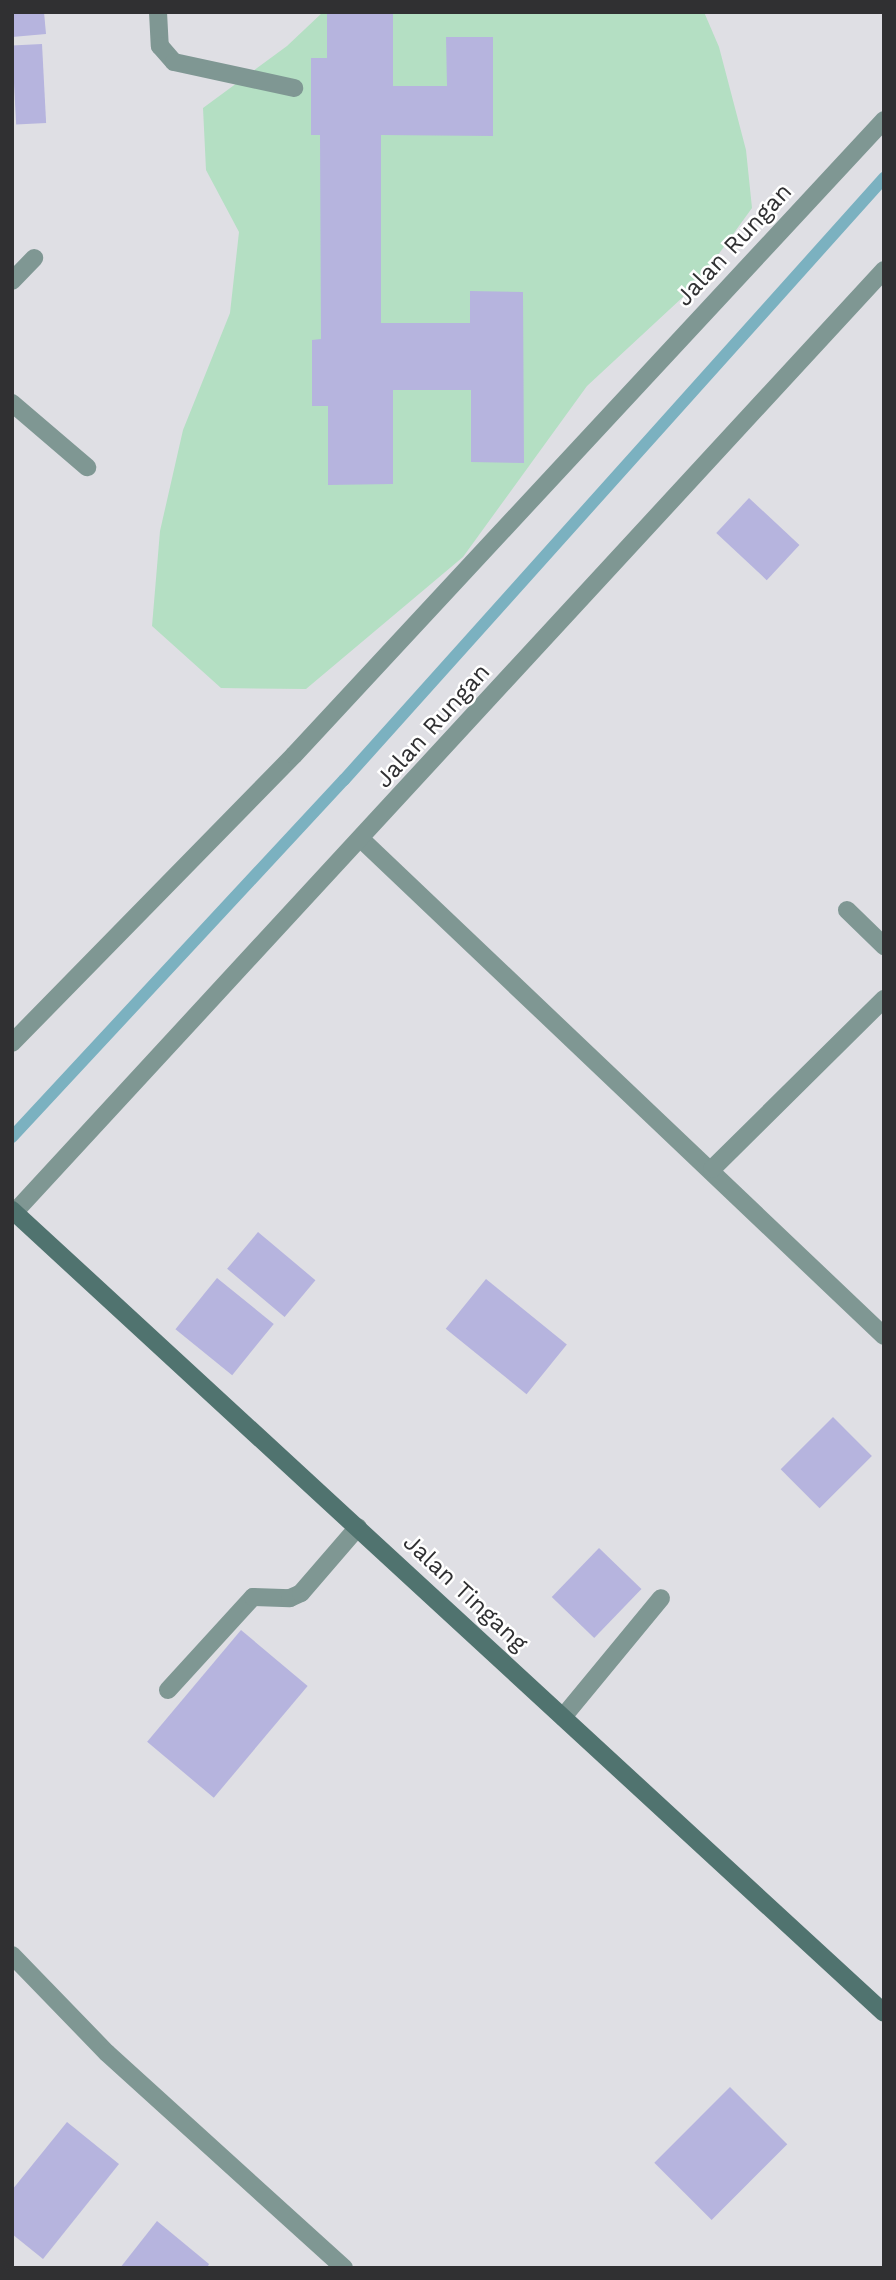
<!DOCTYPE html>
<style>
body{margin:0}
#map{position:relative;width:896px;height:2280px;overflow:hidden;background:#dfdfe4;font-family:"Work Sans",sans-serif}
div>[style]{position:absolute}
.green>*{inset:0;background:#b4dfc3}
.stream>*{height:12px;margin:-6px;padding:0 6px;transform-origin:6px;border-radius:6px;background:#7bb1c0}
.building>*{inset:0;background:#b6b4de;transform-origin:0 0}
.lane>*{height:18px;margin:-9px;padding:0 9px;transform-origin:9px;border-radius:9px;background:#7f9793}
.street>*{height:18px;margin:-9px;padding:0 9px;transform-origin:9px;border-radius:9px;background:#7f9793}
.secondary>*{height:18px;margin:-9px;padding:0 9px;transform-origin:9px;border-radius:9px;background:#50736f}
span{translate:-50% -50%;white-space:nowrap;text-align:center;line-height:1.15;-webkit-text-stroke:5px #fff;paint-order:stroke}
.street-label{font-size:24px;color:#303032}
.frame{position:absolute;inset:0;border:14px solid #303032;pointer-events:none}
</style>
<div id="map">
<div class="green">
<div style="clip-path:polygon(323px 12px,704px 12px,719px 47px,746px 150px,752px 208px,697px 284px,587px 386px,463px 557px,306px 689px,221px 688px,152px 626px,160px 531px,183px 430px,230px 313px,239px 232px,206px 170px,203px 108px,287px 46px)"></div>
</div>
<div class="stream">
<div style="left:12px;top:1137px;width:488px;rotate:-47.1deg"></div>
<div style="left:344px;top:780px;width:809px;rotate:-48.11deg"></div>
</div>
<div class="building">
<div style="clip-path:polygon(12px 12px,44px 12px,46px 34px,12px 37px)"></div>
<div style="clip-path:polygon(327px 12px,393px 12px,393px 86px,447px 86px,446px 37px,493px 37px,493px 136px,381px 135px,381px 323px,470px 323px,470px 291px,523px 292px,524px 463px,471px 462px,471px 390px,393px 390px,393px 484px,328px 485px,328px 406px,312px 406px,312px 340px,321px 339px,320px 135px,311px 135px,311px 58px,327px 58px)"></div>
<div style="left:42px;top:44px;width:79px;height:30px;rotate:87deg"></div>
<div style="left:749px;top:498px;width:69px;height:48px;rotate:43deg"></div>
<div style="left:258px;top:1232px;width:75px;height:48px;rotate:40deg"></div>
<div style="left:217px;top:1278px;width:73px;height:66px;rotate:39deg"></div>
<div style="left:486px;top:1279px;width:104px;height:64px;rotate:39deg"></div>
<div style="left:833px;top:1417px;width:55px;height:74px;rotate:45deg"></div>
<div style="left:599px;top:1548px;width:59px;height:68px;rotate:44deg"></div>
<div style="left:241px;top:1630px;width:87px;height:146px;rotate:40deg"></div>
<div style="left:730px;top:2087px;width:81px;height:107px;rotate:45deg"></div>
<div style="clip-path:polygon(67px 2122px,119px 2164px,43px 2259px,12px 2234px,12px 2190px)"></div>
<div style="clip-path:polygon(157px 2221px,209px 2264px,207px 2268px,120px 2268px)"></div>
</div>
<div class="lane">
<div style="left:158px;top:12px;width:34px;rotate:87deg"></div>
<div style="left:160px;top:46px;width:21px;rotate:49deg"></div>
<div style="left:174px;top:62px;width:123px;rotate:12.2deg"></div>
<div style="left:847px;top:910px;width:52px;rotate:44.2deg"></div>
<div style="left:168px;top:1690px;width:126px;rotate:-47.6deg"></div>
<div style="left:253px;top:1597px;width:37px;rotate:2deg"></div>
<div style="left:290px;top:1598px;width:12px;rotate:-24deg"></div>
<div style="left:301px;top:1593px;width:87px;rotate:-49.2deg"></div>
</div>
<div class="street">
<div style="left:12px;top:281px;width:32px;rotate:-46deg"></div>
<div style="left:12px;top:403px;width:99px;rotate:40.5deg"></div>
<div style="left:362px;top:840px;width:720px;rotate:43.54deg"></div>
<div style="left:12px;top:1043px;width:403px;rotate:-45.6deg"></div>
<div style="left:294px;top:755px;width:867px;rotate:-47.1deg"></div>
<div style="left:712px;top:1169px;width:242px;rotate:-44.7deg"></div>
<div style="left:12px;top:1215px;width:1286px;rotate:-47.3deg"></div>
<div style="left:563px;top:1717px;width:154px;rotate:-50.5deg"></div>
<div style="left:12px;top:1955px;width:136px;rotate:45.9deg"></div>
<div style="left:107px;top:2053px;width:320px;rotate:42.2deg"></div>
</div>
<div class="secondary">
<div style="left:12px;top:1210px;width:1185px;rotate:42.64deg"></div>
</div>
<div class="street-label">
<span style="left:734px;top:245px;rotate:-47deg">Jalan Rungan</span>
<span style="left:433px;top:726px;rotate:-48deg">Jalan Rungan</span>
<span style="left:465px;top:1593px;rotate:43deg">Jalan Tingang</span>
</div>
<div class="frame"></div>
</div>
